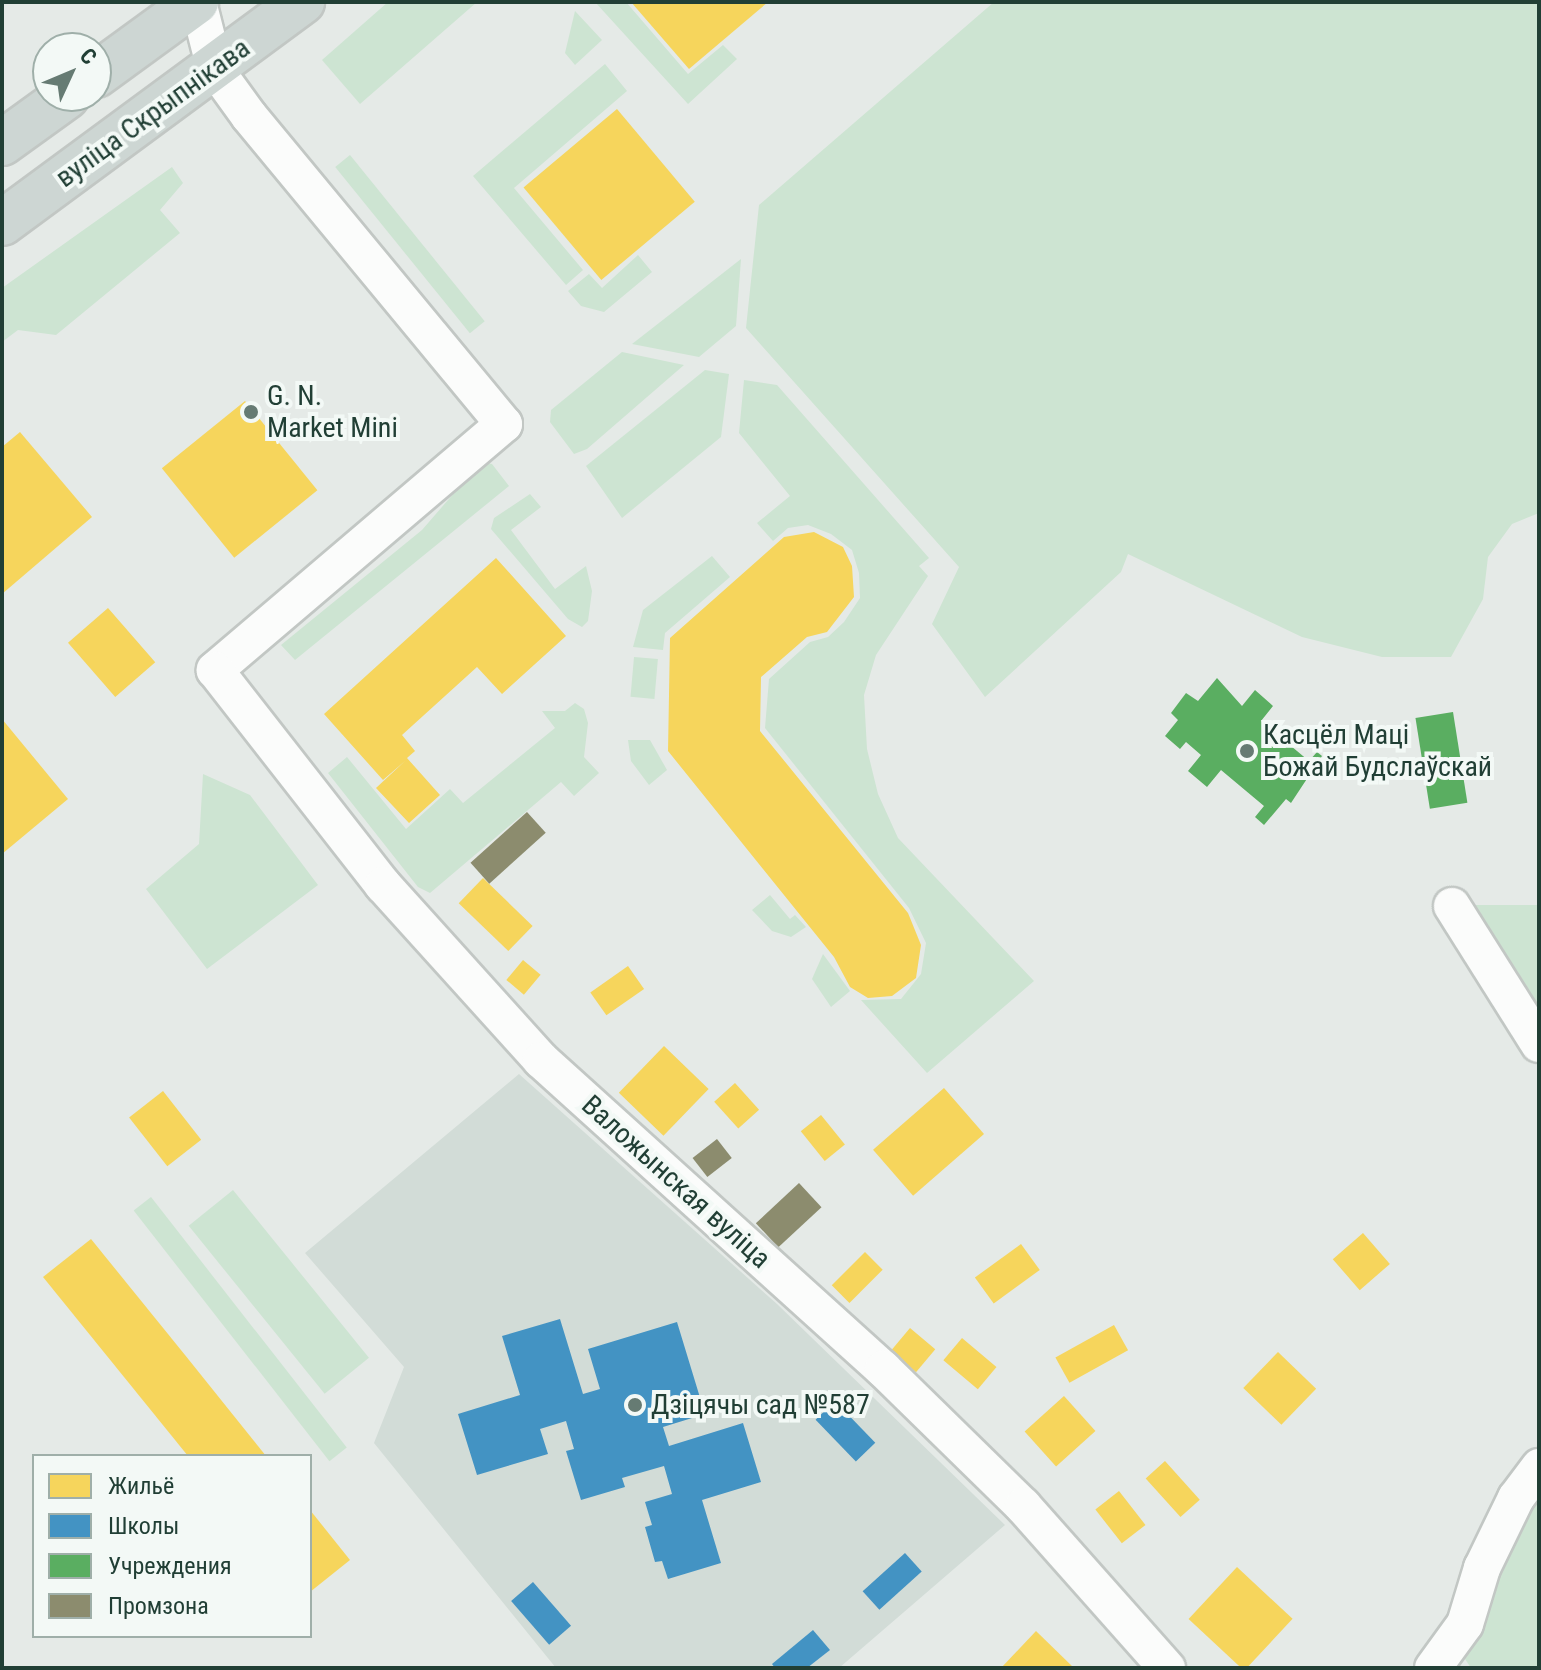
<!DOCTYPE html>
<meta charset="utf-8">
<style>
body{margin:0}
#map{position:relative;width:1541px;height:1670px;overflow:hidden;background:#e5eae7;font-family:"Roboto Condensed",sans-serif}
div>[style]{position:absolute}
.built>*{inset:0;background:#d2dcd7}
.green>*{inset:0;background:#cde4d2;transform-origin:0 0}
.homes>*{inset:0;background:#f6d55c;transform-origin:0 0}
.schools>*{inset:0;background:#4393c3;transform-origin:0 0}
.public>*{inset:0;background:#5aae61;transform-origin:0 0}
.industry>*{inset:0;background:#8c8c6e;transform-origin:0 0}
.roads{filter:drop-shadow(2px 0 #c2c7c4) drop-shadow(-2px 0 #c2c7c4) drop-shadow(0 2px #c2c7c4) drop-shadow(0 -2px #c2c7c4)}
.minor>*{height:36px;margin:-18px;padding:0 18px;transform-origin:18px;border-radius:18px;background:#fbfcfb}
.major>*{height:44px;margin:-22px;padding:0 22px;transform-origin:22px;border-radius:22px;background:#cdd6d3}
.dots>*{width:22px;height:22px;translate:-50% -50%;box-sizing:border-box;border:4px solid #f3f9f6;border-radius:50%}
span{translate:-50% -50%;white-space:nowrap;text-align:center;line-height:1.15;-webkit-text-stroke:8px #f3f9f6;paint-order:stroke}
.street-label{font-size:28px;color:#213f35}
.poi-label{font-size:28px;color:#213f35}
.left{translate:0 -50%;text-align:left}
.frame{position:absolute;inset:0;border:4px solid #213f35;pointer-events:none}
.legend{position:absolute;left:32px;top:1454px;width:280px;height:184px;box-sizing:border-box;background:#f3f9f6;border:2px solid #9fafa9;margin:0;padding:10px 14px;list-style:none;font-size:24px;color:#213f35}
.legend li{display:flex;align-items:center;gap:16px;height:40px}
.legend b{width:40px;border:2px solid #9fafa9}
.north{position:absolute;left:32px;top:32px;width:80px;height:80px;box-sizing:border-box;background:#f3f9f6;border:2px solid #9fafa9;border-radius:50%;rotate:46deg;font-size:22px;font-weight:700;line-height:32px;text-align:center;color:#213f35}
.north::after{content:'';display:block;margin:auto;width:28px;height:36px;background:#667b73;clip-path:polygon(50% 0,100% 100%,50% 72%,0 100%)}
</style>
<div id="map">
<div class="built">
<div style="clip-path:polygon(519px 1074px,777px 1304px,1005px 1525px,839px 1668px,556px 1668px,374px 1443px,404px 1367px,305px 1253px)"></div>
</div>
<div class="green">
<div style="clip-path:polygon(388px 2px,477px 2px,360px 104px,322px 60px)"></div>
<div style="clip-path:polygon(595px 2px,626px 2px,688px 74px,723px 45px,737px 59px,688px 104px)"></div>
<div style="clip-path:polygon(994px 2px,1539px 2px,1539px 513px,1512px 524px,1488px 557px,1483px 599px,1451px 657px,1382px 657px,1302px 637px,1128px 554px,1121px 572px,985px 697px,932px 624px,959px 567px,746px 328px,759px 205px)"></div>
<div style="clip-path:polygon(575px 11px,602px 40px,575px 65px,565px 53px)"></div>
<div style="clip-path:polygon(605px 64px,627px 91px,514px 188px,583px 270px,566px 285px,473px 176px)"></div>
<div style="left:350px;top:155px;width:214px;height:19px;rotate:51deg"></div>
<div style="clip-path:polygon(172px 167px,183px 183px,160px 210px,180px 233px,56px 335px,18px 330px,2px 342px,2px 288px)"></div>
<div style="clip-path:polygon(638px 255px,652px 272px,604px 312px,581px 306px,568px 291px,589px 274px,602px 288px)"></div>
<div style="clip-path:polygon(741px 259px,736px 326px,699px 357px,632px 344px)"></div>
<div style="clip-path:polygon(622px 352px,684px 365px,587px 449px,574px 454px,550px 422px,551px 410px)"></div>
<div style="clip-path:polygon(705px 370px,729px 374px,721px 437px,622px 518px,586px 466px)"></div>
<div style="clip-path:polygon(744px 380px,777px 385px,929px 558px,919px 566px,928px 576px,876px 655px,864px 695px,867px 749px,878px 794px,898px 838px,1034px 981px,927px 1073px,861px 1000px,901px 999px,921px 974px,926px 943px,909px 908px,765px 728px,769px 679px,810px 642px,828px 637px,844px 622px,860px 598px,859px 573px,852px 550px,831px 534px,808px 525px,788px 528px,773px 541px,757px 523px,790px 496px,739px 433px)"></div>
<div style="clip-path:polygon(481px 462px,492px 464px,509px 486px,295px 660px,281px 645px,422px 530px)"></div>
<div style="clip-path:polygon(530px 494px,541px 507px,511px 530px,555px 589px,586px 566px,592px 591px,588px 621px,582px 627px,568px 619px,491px 529px,494px 518px)"></div>
<div style="clip-path:polygon(712px 556px,730px 577px,665px 633px,663px 650px,633px 647px,643px 610px)"></div>
<div style="left:634px;top:657px;width:24px;height:40px;rotate:5deg"></div>
<div style="clip-path:polygon(575px 703px,584px 709px,588px 723px,584px 757px,599px 773px,574px 796px,561px 782px,430px 893px,418px 887px,328px 773px,347px 757px,406px 829px,450px 789px,463px 803px,555px 728px,542px 711px,565px 711px)"></div>
<div style="clip-path:polygon(628px 740px,650px 740px,667px 770px,649px 785px,631px 761px)"></div>
<div style="clip-path:polygon(203px 774px,250px 795px,318px 885px,207px 969px,146px 889px,199px 844px)"></div>
<div style="clip-path:polygon(770px 895px,790px 919px,795px 915px,806px 927px,791px 937px,772px 931px,752px 910px)"></div>
<div style="clip-path:polygon(1470px 905px,1539px 905px,1539px 1051px)"></div>
<div style="clip-path:polygon(823px 954px,850px 991px,831px 1007px,812px 979px)"></div>
<div style="left:233px;top:1190px;width:216px;height:57px;rotate:51deg"></div>
<div style="left:151px;top:1197px;width:318px;height:22px;rotate:52deg"></div>
<div style="clip-path:polygon(1539px 1471px,1539px 1668px,1471px 1668px,1453px 1641px)"></div>
</div>
<div class="homes">
<div style="clip-path:polygon(631px 2px,768px 2px,689px 69px)"></div>
<div style="left:617px;top:109px;width:121px;height:122px;rotate:50deg"></div>
<div style="left:245px;top:401px;width:115px;height:107px;rotate:51deg"></div>
<div style="clip-path:polygon(20px 432px,92px 517px,2px 594px,2px 447px)"></div>
<div style="clip-path:polygon(814px 532px,843px 547px,852px 566px,854px 597px,827px 632px,807px 637px,761px 677px,760px 731px,908px 913px,921px 945px,916px 978px,892px 996px,868px 998px,850px 987px,834px 957px,668px 751px,670px 638px,784px 537px)"></div>
<div style="clip-path:polygon(496px 558px,566px 636px,502px 694px,477px 667px,402px 735px,415px 751px,407px 758px,440px 795px,409px 823px,376px 788px,405px 761px,383px 780px,324px 714px)"></div>
<div style="left:108px;top:608px;width:72px;height:53px;rotate:49deg"></div>
<div style="clip-path:polygon(2px 719px,68px 799px,2px 854px)"></div>
<div style="left:483px;top:878px;width:69px;height:35px;rotate:44deg"></div>
<div style="left:523px;top:960px;width:23px;height:26px;rotate:40deg"></div>
<div style="left:628px;top:966px;width:28px;height:46px;rotate:55deg"></div>
<div style="left:664px;top:1046px;width:62px;height:65px;rotate:44deg"></div>
<div style="left:735px;top:1083px;width:36px;height:28px;rotate:48deg"></div>
<div style="left:944px;top:1088px;width:61px;height:94px;rotate:49deg"></div>
<div style="left:163px;top:1091px;width:62px;height:43px;rotate:52deg"></div>
<div style="left:821px;top:1115px;width:38px;height:26px;rotate:51deg"></div>
<div style="left:1363px;top:1233px;width:41px;height:40px;rotate:49deg"></div>
<div style="clip-path:polygon(91px 1239px,185px 1355px,266px 1456px,188px 1456px,43px 1277px)"></div>
<div style="left:1021px;top:1244px;width:32px;height:57px;rotate:54deg"></div>
<div style="left:865px;top:1252px;width:25px;height:47px;rotate:45deg"></div>
<div style="left:1114px;top:1325px;width:29px;height:67px;rotate:61deg"></div>
<div style="left:910px;top:1328px;width:33px;height:30px;rotate:40deg"></div>
<div style="left:962px;top:1338px;width:45px;height:29px;rotate:40deg"></div>
<div style="left:1278px;top:1352px;width:53px;height:50px;rotate:44deg"></div>
<div style="left:1064px;top:1396px;width:47px;height:53px;rotate:48deg"></div>
<div style="left:1165px;top:1461px;width:52px;height:26px;rotate:48deg"></div>
<div style="left:1119px;top:1491px;width:43px;height:30px;rotate:52deg"></div>
<div style="clip-path:polygon(310px 1510px,350px 1560px,310px 1592px)"></div>
<div style="left:1237px;top:1567px;width:76px;height:71px;rotate:43deg"></div>
<div style="clip-path:polygon(1036px 1631px,1074px 1668px,1001px 1668px)"></div>
</div>
<div class="schools">
<div style="clip-path:polygon(560px 1319px,583px 1394px,600px 1389px,588px 1349px,677px 1322px,705px 1414px,663px 1427px,669px 1446px,743px 1423px,761px 1482px,702px 1500px,721px 1563px,668px 1579px,662px 1561px,655px 1562px,645px 1527px,652px 1525px,645px 1502px,672px 1494px,664px 1466px,622px 1478px,625px 1487px,581px 1500px,566px 1451px,574px 1449px,566px 1421px,540px 1429px,548px 1454px,477px 1475px,458px 1414px,520px 1395px,502px 1336px)"></div>
<div style="left:835px;top:1401px;width:58px;height:27px;rotate:46deg"></div>
<div style="left:905px;top:1553px;width:25px;height:57px;rotate:48deg"></div>
<div style="left:533px;top:1582px;width:58px;height:29px;rotate:49deg"></div>
<div style="clip-path:polygon(813px 1630px,830px 1650px,807px 1668px,775px 1668px,772px 1664px)"></div>
</div>
<div class="public">
<div style="clip-path:polygon(1217px 678px,1242px 706px,1255px 690px,1273px 706px,1261px 721px,1309px 761px,1317px 752px,1322px 756px,1291px 803px,1286px 799px,1264px 825px,1255px 817px,1264px 806px,1221px 770px,1207px 787px,1188px 771px,1201px 755px,1186px 742px,1180px 749px,1165px 736px,1178px 720px,1171px 713px,1186px 693px,1198px 701px)"></div>
<div style="left:1453px;top:712px;width:92px;height:38px;rotate:81deg"></div>
</div>
<div class="industry">
<div style="left:527px;top:812px;width:28px;height:76px;rotate:48deg"></div>
<div style="left:717px;top:1139px;width:24px;height:31px;rotate:52deg"></div>
<div style="left:799px;top:1183px;width:33px;height:59px;rotate:47deg"></div>
</div>
<div class="roads">
<div class="minor">
<div style="left:198px;top:2px;width:69px;rotate:75.8deg"></div>
<div style="left:215px;top:69px;width:58px;rotate:54.1deg"></div>
<div style="left:249px;top:116px;width:400px;rotate:50.4deg"></div>
<div style="left:504px;top:424px;width:380px;rotate:139.6deg"></div>
<div style="left:215px;top:670px;width:273px;rotate:52deg"></div>
<div style="left:383px;top:885px;width:236px;rotate:47.9deg"></div>
<div style="left:541px;top:1060px;width:461px;rotate:42.1deg"></div>
<div style="left:883px;top:1369px;width:196px;rotate:44.4deg"></div>
<div style="left:1023px;top:1506px;width:217px;rotate:48.4deg"></div>
<div style="left:1452px;top:906px;width:163px;rotate:57.8deg"></div>
<div style="left:1433px;top:1668px;width:54px;rotate:-54deg"></div>
<div style="left:1465px;top:1624px;width:59px;rotate:-73.1deg"></div>
<div style="left:1482px;top:1568px;width:78px;rotate:-64.1deg"></div>
<div style="left:1516px;top:1498px;width:39px;rotate:-53deg"></div>
</div>
<div class="major">
<div style="left:96px;top:75px;width:124px;rotate:-36.1deg"></div>
<div style="left:2px;top:143px;width:80px;rotate:-35.9deg"></div>
<div style="left:2px;top:223px;width:373px;rotate:-36.4deg"></div>
</div>
</div>
<div class="dots">
<div style="left:251px;top:412px;background:#667b73"></div>
<div style="left:1247px;top:751px;background:#667b73"></div>
<div style="left:635px;top:1405px;background:#667b73"></div>
</div>
<div class="street-label">
<span style="left:153px;top:113px;rotate:-36deg">вуліца Скрыпнікава</span>
<span style="left:676px;top:1182px;rotate:42deg">Валожынская вуліца</span>
</div>
<div class="poi-label">
<span class="left" style="left:267px;top:412px">G. N.<br>Market Mini</span>
<span class="left" style="left:1263px;top:751px">Касцёл Маці<br>Божай Будслаўскай</span>
<span class="left" style="left:651px;top:1405px">Дзіцячы сад №587</span>
</div>
<div class="frame"></div>
<ul class="legend">
<li><b style="height:22px;background:#f6d55c"></b>Жильё</li>
<li><b style="height:22px;background:#4393c3"></b>Школы</li>
<li><b style="height:22px;background:#5aae61"></b>Учреждения</li>
<li><b style="height:22px;background:#8c8c6e"></b>Промзона</li>
</ul>
<div class="north">С</div>
</div>
